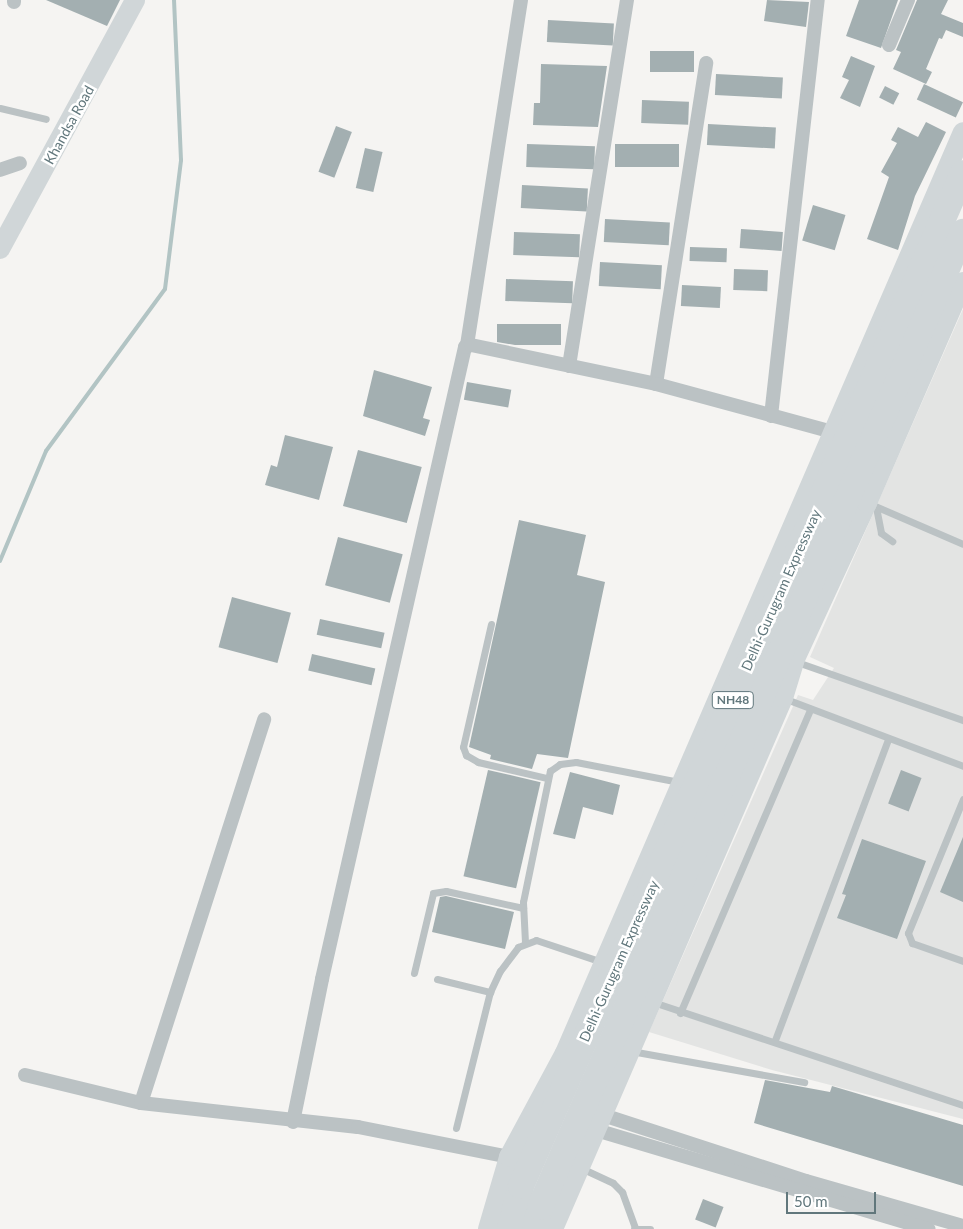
<!DOCTYPE html>
<style>
body{margin:0}
#map{position:relative;width:963px;height:1229px;overflow:hidden;background:#f5f4f2;font-family:Lato,sans-serif}
div>[style]{position:absolute}
.built>*{inset:0;background:#e3e4e3}
.stream>*{height:4px;margin:-2px;padding:0 2px;transform-origin:2px;border-radius:2px;background:#b2c4c4}
.building>*{inset:0;background:#a3afb1;transform-origin:0 0}
.lane>*{height:7px;margin:-3.5px;padding:0 3.5px;transform-origin:3.5px;border-radius:3.5px;background:#bbc2c4}
.street>*{height:14px;margin:-7px;padding:0 7px;transform-origin:7px;border-radius:7px;background:#bbc2c4}
.secondary>*{height:20px;margin:-10px;padding:0 10px;transform-origin:10px;border-radius:10px;background:#d0d6d8}
.highway>*{height:26px;margin:-13px;padding:0 13px;transform-origin:13px;border-radius:13px;background:#d0d6d8}
span{translate:-50% -50%;white-space:nowrap;text-align:center;line-height:1.15;-webkit-text-stroke:5px #fff;paint-order:stroke}
.shield-label span{padding:1px 4px;background:#fff;border:1px solid;border-radius:4px;-webkit-text-stroke-width:0}
.shield-label{font-size:12px;color:#61777c;font-weight:700}
.street-label{font-size:14px;color:#61777c}
.scale{position:absolute;left:786px;top:1192px;width:90px;height:22px;box-sizing:border-box;border:2px solid #61777c;border-top:0;padding-left:6px;font-size:15px;line-height:18px;white-space:nowrap;color:#61777c;-webkit-text-stroke:4px #fff;paint-order:stroke}
</style>
<div id="map">
<div class="built">
<div style="clip-path:polygon(963px 309px,963px 1119px,772px 1070px,649px 1032px,798px 695px,813px 700px,834px 668px,810px 657px)"></div>
</div>
<div class="stream">
<div style="left:0;top:561px;width:119px;rotate:-67.3deg"></div>
<div style="left:46px;top:451px;width:201px;rotate:-53.7deg"></div>
<div style="left:165px;top:289px;width:130px;rotate:-82.9deg"></div>
<div style="left:181px;top:160px;width:160px;rotate:-92.5deg"></div>
</div>
<div class="building">
<div style="clip-path:polygon(46px 0,120px 0,107px 26px)"></div>
<div style="clip-path:polygon(767px 0,809px 2px,806px 27px,764px 21px)"></div>
<div style="clip-path:polygon(859px 0,898px 0,881px 48px,846px 36px)"></div>
<div style="clip-path:polygon(917px 0,948px 0,941px 14px,963px 23px,963px 37px,946px 30px,942px 39px,939px 38px,926px 69px,932px 72px,926px 84px,893px 69px,901px 52px,896px 50px)"></div>
<div style="left:548px;top:20px;width:66px;height:22px;rotate:3deg"></div>
<div style="left:650px;top:51px;width:44px;height:21px"></div>
<div style="clip-path:polygon(851px 56px,875px 66px,860px 107px,840px 98px,849px 80px,842px 77px)"></div>
<div style="clip-path:polygon(541px 64px,607px 66px,598px 127px,533px 125px,534px 103px,540px 103px)"></div>
<div style="left:716px;top:74px;width:67px;height:21px;rotate:3deg"></div>
<div style="left:924px;top:84px;width:43px;height:17px;rotate:25deg"></div>
<div style="left:885px;top:86px;width:16px;height:13px;rotate:27deg"></div>
<div style="left:642px;top:100px;width:47px;height:23px;rotate:2deg"></div>
<div style="clip-path:polygon(926px 122px,946px 132px,915px 196px,898px 250px,867px 239px,889px 177px,881px 172px,897px 143px,891px 140px,898px 127px,918px 137px)"></div>
<div style="left:708px;top:124px;width:68px;height:21px;rotate:3deg"></div>
<div style="left:336px;top:126px;width:17px;height:49px;rotate:21deg"></div>
<div style="left:527px;top:144px;width:68px;height:23px;rotate:2deg"></div>
<div style="left:615px;top:144px;width:64px;height:23px"></div>
<div style="left:365px;top:148px;width:18px;height:41px;rotate:13deg"></div>
<div style="left:522px;top:185px;width:66px;height:23px;rotate:3deg"></div>
<div style="left:813px;top:205px;width:34px;height:37px;rotate:17deg"></div>
<div style="left:605px;top:219px;width:65px;height:23px;rotate:3deg"></div>
<div style="left:741px;top:229px;width:42px;height:19px;rotate:4deg"></div>
<div style="left:514px;top:232px;width:66px;height:23px;rotate:2deg"></div>
<div style="left:690px;top:247px;width:37px;height:14px;rotate:2deg"></div>
<div style="left:600px;top:262px;width:62px;height:24px;rotate:3deg"></div>
<div style="left:734px;top:269px;width:34px;height:21px;rotate:2deg"></div>
<div style="left:506px;top:279px;width:67px;height:22px;rotate:2deg"></div>
<div style="left:682px;top:285px;width:39px;height:21px;rotate:3deg"></div>
<div style="clip-path:polygon(497px 324px,561px 324px,561px 345px,515px 345px,497px 342px)"></div>
<div style="clip-path:polygon(374px 370px,432px 387px,423px 418px,430px 420px,425px 436px,363px 416px)"></div>
<div style="left:467px;top:382px;width:45px;height:18px;rotate:10deg"></div>
<div style="clip-path:polygon(285px 435px,333px 447px,319px 500px,265px 485px,271px 465px,277px 467px)"></div>
<div style="left:358px;top:450px;width:66px;height:58px;rotate:15deg"></div>
<div style="clip-path:polygon(519px 520px,586px 535px,577px 575px,605px 582px,568px 758px,537px 754px,532px 769px,490px 759px,491px 755px,469px 747px)"></div>
<div style="left:338px;top:537px;width:67px;height:50px;rotate:15deg"></div>
<div style="left:232px;top:597px;width:61px;height:52px;rotate:15deg"></div>
<div style="left:320px;top:619px;width:66px;height:16px;rotate:12deg"></div>
<div style="left:312px;top:654px;width:65px;height:17px;rotate:13deg"></div>
<div style="left:488px;top:770px;width:54px;height:109px;rotate:13deg"></div>
<div style="left:901px;top:770px;width:22px;height:36px;rotate:21deg"></div>
<div style="clip-path:polygon(570px 772px,620px 785px,613px 815px,583px 807px,575px 839px,553px 834px)"></div>
<div style="clip-path:polygon(963px 837px,963px 902px,940px 892px)"></div>
<div style="clip-path:polygon(862px 839px,926px 861px,897px 939px,837px 918px,846px 895px,842px 894px)"></div>
<div style="clip-path:polygon(446px 896px,514px 912px,505px 949px,432px 932px,440px 897px)"></div>
<div style="clip-path:polygon(765px 1080px,830px 1092px,832px 1086px,963px 1125px,963px 1186px,754px 1123px)"></div>
<div style="left:703px;top:1199px;width:22px;height:22px;rotate:21deg"></div>
</div>
<div class="lane">
<div style="left:0;top:108px;width:47px;rotate:13.4deg"></div>
<div style="left:868px;top:503px;width:103px;rotate:23.3deg"></div>
<div style="left:876px;top:507px;width:26px;rotate:79deg"></div>
<div style="left:881px;top:533px;width:14px;rotate:36deg"></div>
<div style="left:491px;top:624px;width:126px;rotate:102.8deg"></div>
<div style="left:463px;top:747px;width:9px;rotate:69deg"></div>
<div style="left:466px;top:755px;width:14px;rotate:30deg"></div>
<div style="left:478px;top:762px;width:71px;rotate:13.1deg"></div>
<div style="left:797px;top:662px;width:176px;rotate:19.3deg"></div>
<div style="left:786px;top:699px;width:189px;rotate:20.7deg"></div>
<div style="left:963px;top:799px;width:145px;rotate:112.3deg"></div>
<div style="left:908px;top:933px;width:11px;rotate:68deg"></div>
<div style="left:912px;top:943px;width:54px;rotate:19.4deg"></div>
<div style="left:525px;top:942px;width:40px;rotate:-92.9deg"></div>
<div style="left:523px;top:902px;width:134px;rotate:-78.4deg"></div>
<div style="left:550px;top:771px;width:12px;rotate:-35deg"></div>
<div style="left:560px;top:764px;width:16px;rotate:-7deg"></div>
<div style="left:576px;top:762px;width:105px;rotate:11deg"></div>
<div style="left:414px;top:973px;width:82px;rotate:-76.6deg"></div>
<div style="left:433px;top:893px;width:13px;rotate:-9deg"></div>
<div style="left:446px;top:891px;width:79px;rotate:12.4deg"></div>
<div style="left:437px;top:979px;width:55px;rotate:13.8deg"></div>
<div style="left:653px;top:1002px;width:327px;rotate:18.4deg"></div>
<div style="left:680px;top:1013px;width:331px;rotate:-66.8deg"></div>
<div style="left:775px;top:1040px;width:321px;rotate:-69.4deg"></div>
<div style="left:631px;top:1051px;width:176px;rotate:10.2deg"></div>
<div style="left:456px;top:1128px;width:140px;rotate:-76deg"></div>
<div style="left:490px;top:992px;width:23px;rotate:-65deg"></div>
<div style="left:500px;top:971px;width:30px;rotate:-53deg"></div>
<div style="left:518px;top:947px;width:19px;rotate:-21deg"></div>
<div style="left:536px;top:940px;width:70px;rotate:18.4deg"></div>
<div style="left:581px;top:1168px;width:35px;rotate:25deg"></div>
<div style="left:613px;top:1183px;width:13px;rotate:45deg"></div>
<div style="left:622px;top:1192px;width:38px;rotate:70deg"></div>
<div style="left:634px;top:1229px;width:16px"></div>
</div>
<div class="street">
<div style="left:14px;top:2px;width:2px;rotate:-90deg"></div>
<div style="left:889px;top:45px;width:49px;rotate:-67.1deg"></div>
<div style="left:0;top:170px;width:21px;rotate:-19deg"></div>
<div style="left:467px;top:345px;width:349px;rotate:-81.1deg"></div>
<div style="left:569px;top:366px;width:371px;rotate:-81deg"></div>
<div style="left:656px;top:384px;width:325px;rotate:-81.1deg"></div>
<div style="left:771px;top:416px;width:419px;rotate:-83.6deg"></div>
<div style="left:25px;top:1075px;width:119px;rotate:13.6deg"></div>
<div style="left:141px;top:1103px;width:218px;rotate:6.3deg"></div>
<div style="left:358px;top:1127px;width:154px;rotate:11.2deg"></div>
<div style="left:141px;top:1103px;width:403px;rotate:-72.2deg"></div>
<div style="left:603px;top:1115px;width:213px;rotate:18deg"></div>
<div style="left:806px;top:1181px;width:163px;rotate:16deg"></div>
<div style="left:293px;top:1122px;width:146px;rotate:-78.5deg"></div>
<div style="left:322px;top:979px;width:648px;rotate:-77.25deg"></div>
<div style="left:465px;top:347px;width:6px;rotate:-18deg"></div>
<div style="left:471px;top:345px;width:189px;rotate:11.9deg"></div>
<div style="left:656px;top:384px;width:183px;rotate:15.2deg"></div>
<div style="left:596px;top:1130px;width:347px;rotate:16.6deg"></div>
</div>
<div class="secondary">
<div style="left:0;top:249px;width:283px;rotate:-61.5deg"></div>
<div style="left:488px;top:1229px;width:75px;rotate:-73.7deg"></div>
<div style="left:509px;top:1157px;width:118px;rotate:-61.7deg"></div>
<div style="left:565px;top:1053px;width:1003px;rotate:-66.63deg"></div>
<div style="left:553px;top:1229px;width:579px;rotate:-66.58deg"></div>
<div style="left:783px;top:698px;width:39px;rotate:-73deg"></div>
<div style="left:794px;top:661px;width:174px;rotate:-65.2deg"></div>
<div style="left:867px;top:503px;width:241px;rotate:-66.5deg"></div>
</div>
<div class="highway">
<div style="left:510px;top:1229px;width:44px;rotate:-75.7deg"></div>
<div style="left:521px;top:1186px;width:1105px;rotate:-66.43deg"></div>
<div style="left:535px;top:1229px;width:23px;rotate:-77deg"></div>
<div style="left:540px;top:1207px;width:1063px;rotate:-66.55deg"></div>
</div>
<div class="shield-label">
<span style="left:733px;top:700px">NH48</span>
</div>
<div class="street-label">
<span style="left:69px;top:125px;rotate:-61deg">Khandsa Road</span>
<span style="left:781px;top:590px;rotate:-66deg">Delhi-Gurugram Expressway</span>
<span style="left:619px;top:961px;rotate:-66deg">Delhi-Gurugram Expressway</span>
</div>
<div class="scale">50 m</div>
</div>
